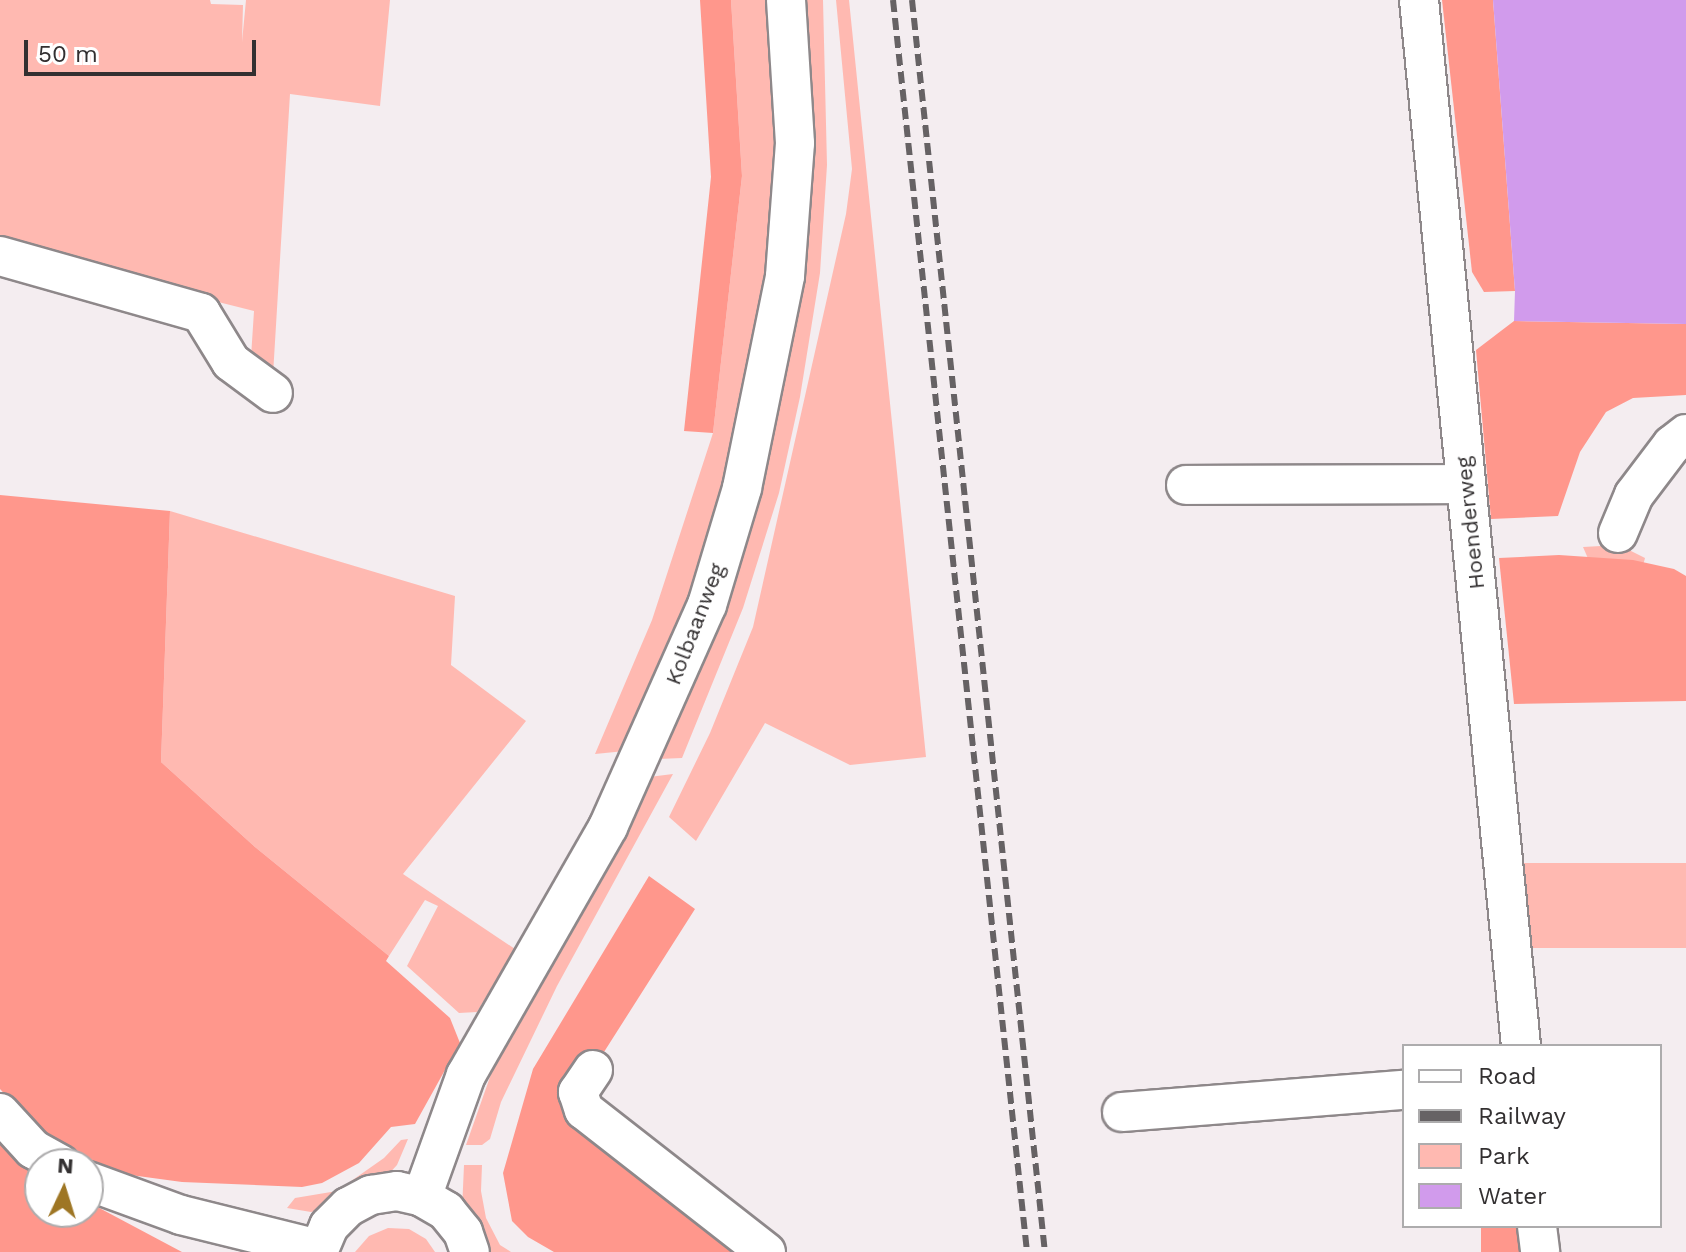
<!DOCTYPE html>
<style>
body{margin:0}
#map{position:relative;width:1686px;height:1252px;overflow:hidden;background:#f4edf0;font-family:"Work Sans",sans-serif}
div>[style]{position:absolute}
.green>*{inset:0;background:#ffb9b1;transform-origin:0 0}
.forest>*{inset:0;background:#ff978c;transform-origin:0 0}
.water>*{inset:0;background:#d19bec}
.roads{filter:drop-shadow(2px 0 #8e888a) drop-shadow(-2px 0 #8e888a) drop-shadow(0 2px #8e888a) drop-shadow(0 -2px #8e888a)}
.minor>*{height:38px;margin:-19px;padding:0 19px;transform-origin:19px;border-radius:19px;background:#fff}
.rail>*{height:6px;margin-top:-3px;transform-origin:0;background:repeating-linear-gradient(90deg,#666264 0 12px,transparent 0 18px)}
span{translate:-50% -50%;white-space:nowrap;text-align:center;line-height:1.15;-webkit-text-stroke:8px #fff;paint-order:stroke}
.street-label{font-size:22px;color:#333031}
.legend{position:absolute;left:1402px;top:1044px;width:260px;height:184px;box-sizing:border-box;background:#fff;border:2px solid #adacad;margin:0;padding:10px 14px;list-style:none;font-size:24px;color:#333031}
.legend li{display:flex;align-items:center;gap:16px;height:40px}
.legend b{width:40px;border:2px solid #adacad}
.north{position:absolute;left:24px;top:1148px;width:80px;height:80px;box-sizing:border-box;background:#fff;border:2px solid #adacad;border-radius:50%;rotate:4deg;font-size:22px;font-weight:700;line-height:32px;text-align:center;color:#333031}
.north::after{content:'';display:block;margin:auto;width:28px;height:36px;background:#9e7624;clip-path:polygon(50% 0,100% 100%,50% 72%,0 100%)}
.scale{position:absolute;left:24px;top:40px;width:232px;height:36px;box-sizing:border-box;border:4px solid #333031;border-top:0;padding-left:10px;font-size:24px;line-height:28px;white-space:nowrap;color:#333031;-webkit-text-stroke:6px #fff;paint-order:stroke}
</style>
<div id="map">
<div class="green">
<div style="clip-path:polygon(0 0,210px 0,211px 4px,243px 5px,242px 42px,246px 0,390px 0,380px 106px,290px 94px,273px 375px,251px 357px,254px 311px,0 247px)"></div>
<div style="clip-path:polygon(731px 0,766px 0,775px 139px,774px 195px,766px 267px,735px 443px,681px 621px,625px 751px,595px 754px,652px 620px,713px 433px,742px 176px)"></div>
<div style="clip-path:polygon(801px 0,823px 0,827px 165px,820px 273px,800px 397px,779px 493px,743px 608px,682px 758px,658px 759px,754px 494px)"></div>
<div style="clip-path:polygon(836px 0,849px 0,926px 757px,850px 765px,765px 723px,696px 841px,669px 817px,710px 733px,753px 627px,846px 214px,852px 169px)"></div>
<div style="clip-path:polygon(170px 511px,455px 596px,451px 665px,526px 721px,403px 874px,515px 949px,477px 1012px,459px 1013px,407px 966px,438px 906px,425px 900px,389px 956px,255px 847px,161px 762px)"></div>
<div style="clip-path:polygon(1619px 545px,1645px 558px,1636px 592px,1605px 597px,1583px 547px)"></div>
<div style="clip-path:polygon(673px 774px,557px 986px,501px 1102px,490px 1139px,482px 1145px,466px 1145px,502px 1043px,649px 777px)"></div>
<div style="left:1686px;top:863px;width:85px;height:164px;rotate:90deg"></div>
<div style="clip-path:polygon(408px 1139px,397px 1165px,385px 1178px,330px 1208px,311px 1212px,287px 1208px,295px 1198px,337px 1191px,384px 1158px,401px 1140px)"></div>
<div style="clip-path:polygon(464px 1165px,482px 1165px,481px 1191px,486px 1218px,500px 1245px,511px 1252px,484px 1252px,462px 1210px)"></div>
<div style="clip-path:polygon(388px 1228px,409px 1229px,426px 1239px,435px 1252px,355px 1252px,369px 1236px)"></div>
</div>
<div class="forest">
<div style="clip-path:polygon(700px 0,731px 0,742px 176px,713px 433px,684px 431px,711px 177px)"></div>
<div style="clip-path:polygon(1442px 0,1493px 0,1515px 291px,1484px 292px,1472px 272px)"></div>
<div style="clip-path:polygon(1514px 321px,1686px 324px,1686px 395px,1633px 398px,1606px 412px,1580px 452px,1558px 516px,1491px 519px,1476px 350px)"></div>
<div style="clip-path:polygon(0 495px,170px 511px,161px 762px,255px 847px,389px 956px,386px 961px,450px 1018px,460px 1043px,415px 1124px,391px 1127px,359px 1163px,322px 1183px,302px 1187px,182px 1182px,123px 1174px,68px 1152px,29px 1121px,0 1089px)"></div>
<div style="clip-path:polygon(1559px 555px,1633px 560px,1674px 569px,1686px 576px,1686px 701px,1514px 704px,1499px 558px)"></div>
<div style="clip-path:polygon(649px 876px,695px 909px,569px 1107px,749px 1252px,554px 1252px,528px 1237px,512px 1221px,503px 1173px,533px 1069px)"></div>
<div style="clip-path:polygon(0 1140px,40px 1178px,40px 1212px,88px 1212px,88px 1202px,182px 1252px,0 1252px)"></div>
<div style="left:1481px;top:1226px;width:40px;height:26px"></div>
</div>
<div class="water">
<div style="clip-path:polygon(1493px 0,1686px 0,1686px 324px,1514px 321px,1515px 291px)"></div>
</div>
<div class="roads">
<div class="minor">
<div style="left:1419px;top:0;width:1051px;rotate:84.43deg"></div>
<div style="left:0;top:256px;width:209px;rotate:15.8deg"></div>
<div style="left:201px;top:313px;width:57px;rotate:58.5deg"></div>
<div style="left:231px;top:362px;width:52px;rotate:36.4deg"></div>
<div style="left:1186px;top:485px;width:280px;rotate:-0.2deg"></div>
<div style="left:1618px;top:533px;width:41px;rotate:-67.2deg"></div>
<div style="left:1634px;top:495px;width:63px;rotate:-52.8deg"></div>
<div style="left:1672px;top:445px;width:18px;rotate:-38deg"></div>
<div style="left:593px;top:1070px;width:27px;rotate:124deg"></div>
<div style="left:578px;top:1092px;width:19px;rotate:72deg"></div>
<div style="left:584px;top:1110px;width:231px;rotate:38deg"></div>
<div style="left:1122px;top:1112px;width:283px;rotate:-4.5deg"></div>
<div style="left:0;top:1113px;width:49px;rotate:47.5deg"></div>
<div style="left:33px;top:1149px;width:31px;rotate:29deg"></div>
<div style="left:88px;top:1181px;width:99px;rotate:20.1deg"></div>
<div style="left:181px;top:1215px;width:141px;rotate:13.9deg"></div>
<div style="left:422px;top:1197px;width:130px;rotate:-70.2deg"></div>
<div style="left:466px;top:1075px;width:286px;rotate:-60.2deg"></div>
<div style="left:608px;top:827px;width:243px;rotate:-66deg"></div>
<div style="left:707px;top:605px;width:122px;rotate:-73.3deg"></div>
<div style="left:742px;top:488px;width:216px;rotate:-78.5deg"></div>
<div style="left:785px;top:276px;width:133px;rotate:-85.7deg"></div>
<div style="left:795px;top:143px;width:143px;rotate:-93.6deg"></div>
<div style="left:1537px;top:1226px;width:26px;rotate:83deg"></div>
<div style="left:318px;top:1252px;width:28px;rotate:-67deg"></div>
<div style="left:329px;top:1226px;width:27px;rotate:-45deg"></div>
<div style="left:348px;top:1207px;width:26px;rotate:-28deg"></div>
<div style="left:371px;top:1195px;width:26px;rotate:-9deg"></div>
<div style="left:397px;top:1191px;width:26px;rotate:13deg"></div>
<div style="left:422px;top:1197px;width:28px;rotate:30deg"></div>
<div style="left:446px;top:1211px;width:27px;rotate:51deg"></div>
<div style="left:463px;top:1232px;width:21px;rotate:71deg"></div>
</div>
</div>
<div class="rail">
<div style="left:893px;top:0;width:1259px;rotate:83.89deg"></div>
<div style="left:912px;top:0;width:1259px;rotate:83.94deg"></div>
</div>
<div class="street-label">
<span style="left:1470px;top:523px;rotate:-96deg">Hoenderweg</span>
<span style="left:695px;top:624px;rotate:-69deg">Kolbaanweg</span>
</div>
<ul class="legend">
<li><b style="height:10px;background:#fff"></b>Road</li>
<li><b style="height:10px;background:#666264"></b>Railway</li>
<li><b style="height:22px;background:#ffb9b1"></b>Park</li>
<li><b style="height:22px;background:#d19bec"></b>Water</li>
</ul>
<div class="north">N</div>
<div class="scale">50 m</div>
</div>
